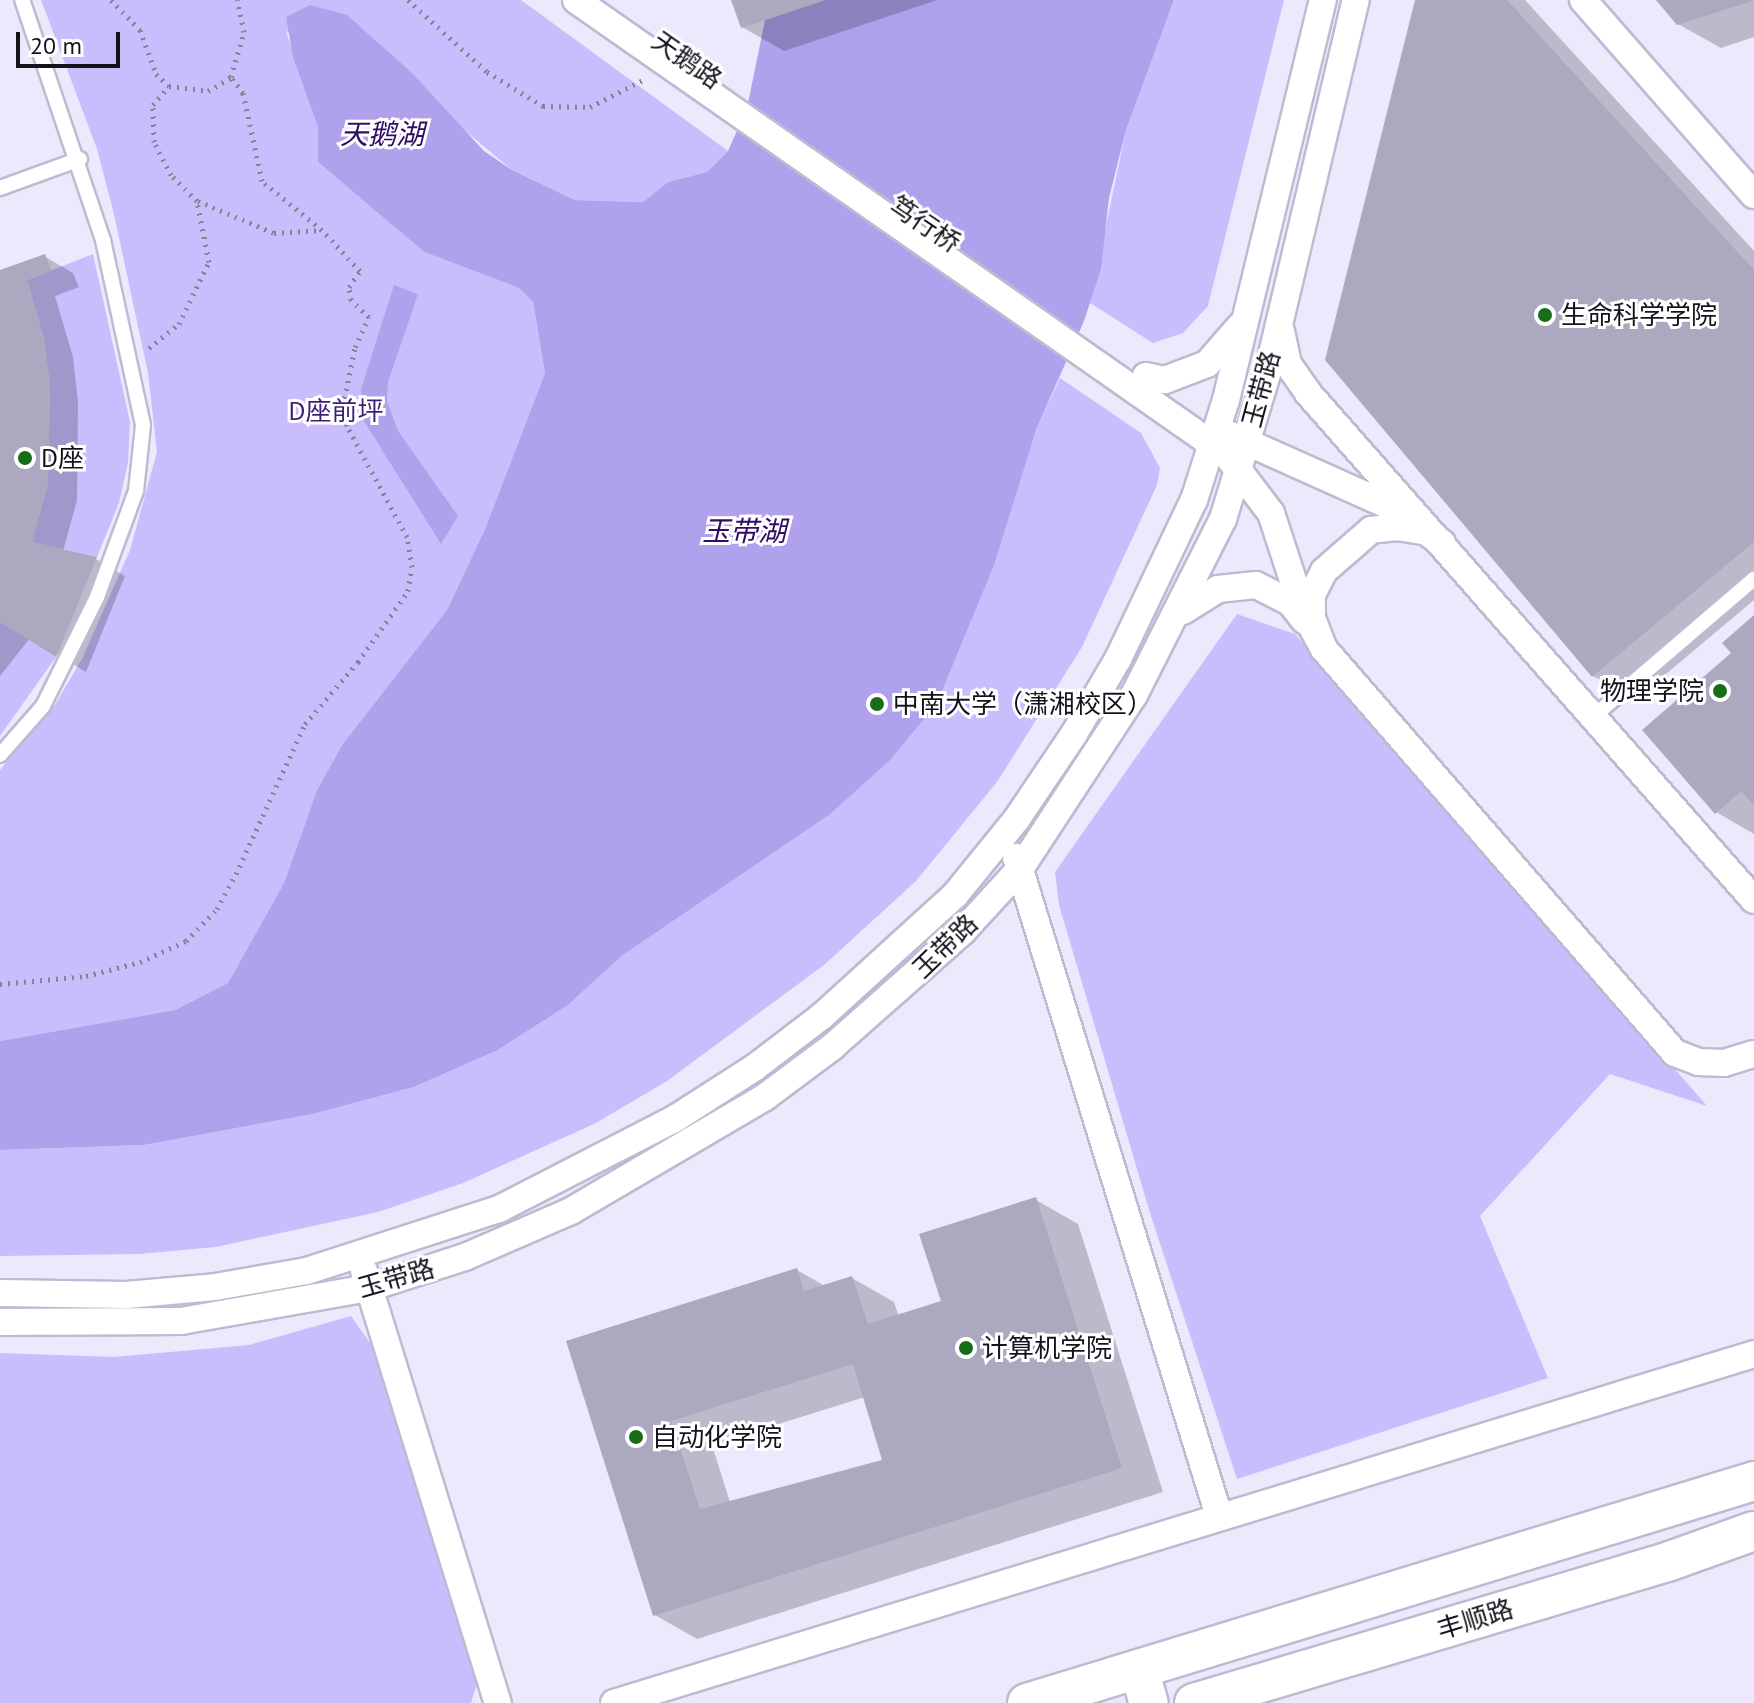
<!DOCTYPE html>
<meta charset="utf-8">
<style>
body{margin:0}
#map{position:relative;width:1754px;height:1703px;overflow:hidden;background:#ece9fd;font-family:"PT Sans","Noto Sans SC",sans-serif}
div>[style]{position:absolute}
.green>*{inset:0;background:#c9bdfd}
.water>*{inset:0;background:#b0a1ed}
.shadow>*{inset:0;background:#0003}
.building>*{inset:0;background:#aca8c0}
.path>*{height:5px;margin-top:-2.5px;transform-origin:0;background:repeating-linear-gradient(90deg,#868493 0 2px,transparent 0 8px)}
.roads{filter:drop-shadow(2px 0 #bebad2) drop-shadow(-2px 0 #bebad2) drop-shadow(0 2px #bebad2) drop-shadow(0 -2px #bebad2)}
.lane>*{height:14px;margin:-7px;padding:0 7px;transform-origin:7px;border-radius:7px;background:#fff}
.street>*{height:26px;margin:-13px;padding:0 13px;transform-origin:13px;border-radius:13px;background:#fff}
.secondary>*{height:38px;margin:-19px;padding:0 19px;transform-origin:19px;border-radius:19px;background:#fff}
.dots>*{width:22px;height:22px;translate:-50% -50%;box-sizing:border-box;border:4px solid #fff;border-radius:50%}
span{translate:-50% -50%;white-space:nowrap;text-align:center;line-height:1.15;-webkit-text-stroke:6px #fff;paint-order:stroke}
.street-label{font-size:26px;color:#14131b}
.poi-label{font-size:26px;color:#14131b}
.left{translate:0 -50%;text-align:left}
.right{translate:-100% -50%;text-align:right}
.park-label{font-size:26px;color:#3c1e75}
.water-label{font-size:28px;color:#2f0c65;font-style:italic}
.scale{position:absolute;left:16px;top:32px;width:104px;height:36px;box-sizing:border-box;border:4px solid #14131b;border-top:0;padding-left:10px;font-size:24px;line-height:28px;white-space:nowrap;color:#14131b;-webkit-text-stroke:6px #fff;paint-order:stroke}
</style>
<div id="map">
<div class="green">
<div style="clip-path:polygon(41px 0,521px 0,728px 151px,707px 172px,668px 182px,643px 202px,575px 200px,512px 170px,462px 128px,286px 31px,318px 127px,318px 162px,424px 252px,519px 288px,533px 302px,545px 373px,485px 529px,447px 610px,342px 745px,317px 790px,284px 883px,228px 983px,175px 1010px,0 1041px,0 770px,55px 705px,83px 657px,130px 550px,157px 452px,148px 373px,114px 214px,97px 149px)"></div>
<div style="clip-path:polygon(1174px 0,1284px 0,1208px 306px,1183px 333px,1153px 343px,1090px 303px,1126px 130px)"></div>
<div style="clip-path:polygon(93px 254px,130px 422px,128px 463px,119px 503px,97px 557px,32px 542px,48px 483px,50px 385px,44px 339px,27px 280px)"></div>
<div style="clip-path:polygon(1060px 378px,1141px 433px,1160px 468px,1157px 485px,1082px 647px,997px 782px,916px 881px,824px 965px,667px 1081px,596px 1123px,463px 1183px,378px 1212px,216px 1247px,139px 1254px,0 1256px,0 1150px,144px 1145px,313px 1114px,414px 1087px,498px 1050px,568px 1005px,623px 955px,829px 815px,1015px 494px,1036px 430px)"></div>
<div style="clip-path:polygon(1237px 614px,1295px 634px,1707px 1106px,1610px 1074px,1480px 1216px,1548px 1378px,1237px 1479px,1150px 1213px,1059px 905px,1055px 872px)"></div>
<div style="clip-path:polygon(1px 622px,56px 657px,0 736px,0 623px)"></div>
<div style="clip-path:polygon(351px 1316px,376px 1351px,478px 1680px,471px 1703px,0 1703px,0 1353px,114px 1357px,249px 1345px)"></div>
</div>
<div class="water">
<div style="clip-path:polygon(824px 0,1174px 0,1126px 130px,1109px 198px,1101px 269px,1084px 321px,1036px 430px,994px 565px,937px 703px,890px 760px,829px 815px,623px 955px,568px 1005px,498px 1050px,414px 1087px,313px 1114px,144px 1145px,0 1150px,0 1041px,175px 1010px,228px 983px,284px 883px,317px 790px,342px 745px,447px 610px,485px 529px,545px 373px,533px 302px,519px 288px,424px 252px,318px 162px,318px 127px,293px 57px,286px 17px,310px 5px,347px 15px,412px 73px,484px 151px,512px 170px,575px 200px,643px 202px,668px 182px,707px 172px,728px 151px,747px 108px,765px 20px)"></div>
<div style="clip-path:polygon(394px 285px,418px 294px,388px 382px,387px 401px,398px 431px,458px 516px,441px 544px,362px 418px,361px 389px)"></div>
</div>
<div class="shadow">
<div style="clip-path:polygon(733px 0,937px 0,784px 51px,742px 27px)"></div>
<div style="clip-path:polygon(1417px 0,1525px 0,1754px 251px,1754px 600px,1635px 700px,1593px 676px)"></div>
<div style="clip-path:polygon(1659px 0,1754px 0,1754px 37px,1721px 48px,1678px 24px)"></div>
<div style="clip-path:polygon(44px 256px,73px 273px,79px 287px,55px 296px,73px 357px,78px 403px,77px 500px,63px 551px,96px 559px,125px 576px,86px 672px,30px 638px,0 676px,0 273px)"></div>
<div style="clip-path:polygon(1754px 618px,1754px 834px,1716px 812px,1734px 653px)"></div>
<div style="clip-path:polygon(evenodd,1036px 1200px,1078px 1224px,1163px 1492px,697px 1639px,655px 1615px,568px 1342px,797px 1270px,825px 1286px,852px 1278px,894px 1302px,899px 1317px,943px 1303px,1036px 1200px,865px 1397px,884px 1461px,730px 1502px,712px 1445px,865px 1397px)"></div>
</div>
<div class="building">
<div style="clip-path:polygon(731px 0,823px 0,823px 1px,741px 28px)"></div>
<div style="clip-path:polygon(1415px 0,1507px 0,1754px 270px,1754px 542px,1592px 677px,1325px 360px)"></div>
<div style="clip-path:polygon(1656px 0,1752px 0,1752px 1px,1677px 25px)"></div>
<div style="clip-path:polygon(45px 254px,51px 270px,27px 280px,44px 339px,50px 385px,48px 483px,32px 542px,97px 557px,56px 657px,0 622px,0 270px)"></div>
<div style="clip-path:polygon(1754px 615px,1754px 805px,1741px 791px,1715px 814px,1642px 730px,1731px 653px,1722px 643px)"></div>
<div style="clip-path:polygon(evenodd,1036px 1197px,1122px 1468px,653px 1616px,566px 1341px,797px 1268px,804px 1291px,852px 1276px,868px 1324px,941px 1301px,919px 1234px,1036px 1197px,853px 1364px,882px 1460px,700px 1509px,671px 1421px,853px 1364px)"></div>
</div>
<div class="path">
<div style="left:111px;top:0;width:42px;rotate:46deg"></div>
<div style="left:140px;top:30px;width:47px;rotate:70deg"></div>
<div style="left:156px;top:74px;width:18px;rotate:43deg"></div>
<div style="left:169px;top:86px;width:39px;rotate:7deg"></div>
<div style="left:208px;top:91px;width:27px;rotate:-31deg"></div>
<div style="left:408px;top:0;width:107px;rotate:42.3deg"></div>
<div style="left:487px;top:72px;width:66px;rotate:31.3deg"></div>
<div style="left:543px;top:106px;width:47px;rotate:1.2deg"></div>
<div style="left:590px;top:107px;width:59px;rotate:-27deg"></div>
<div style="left:198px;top:201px;width:82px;rotate:22.8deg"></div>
<div style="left:274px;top:233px;width:47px;rotate:-3.7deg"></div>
<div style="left:149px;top:348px;width:38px;rotate:-39deg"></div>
<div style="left:179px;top:324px;width:69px;rotate:-64.2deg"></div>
<div style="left:209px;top:262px;width:62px;rotate:-101.1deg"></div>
<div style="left:197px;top:201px;width:37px;rotate:-135deg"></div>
<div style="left:171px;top:175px;width:37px;rotate:-117deg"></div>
<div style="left:154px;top:142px;width:37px;rotate:-92deg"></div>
<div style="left:153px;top:105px;width:25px;rotate:-50deg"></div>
<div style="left:0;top:984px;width:86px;rotate:-5.3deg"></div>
<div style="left:86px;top:976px;width:56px;rotate:-14.5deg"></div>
<div style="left:140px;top:962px;width:51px;rotate:-24.5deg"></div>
<div style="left:186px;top:941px;width:45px;rotate:-45.9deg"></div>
<div style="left:217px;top:909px;width:40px;rotate:-62deg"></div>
<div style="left:236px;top:874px;width:165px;rotate:-65.3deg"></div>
<div style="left:305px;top:724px;width:82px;rotate:-49.5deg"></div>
<div style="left:358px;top:662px;width:87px;rotate:-54.8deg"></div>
<div style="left:408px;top:591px;width:24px;rotate:-81deg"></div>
<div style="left:412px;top:567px;width:30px;rotate:-99deg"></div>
<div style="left:407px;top:537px;width:126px;rotate:-118.4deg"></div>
<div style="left:347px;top:426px;width:20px;rotate:-101deg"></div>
<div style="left:343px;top:406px;width:60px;rotate:-78.5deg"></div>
<div style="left:355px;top:347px;width:33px;rotate:-65deg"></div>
<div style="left:369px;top:317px;width:25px;rotate:-137deg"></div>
<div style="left:351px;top:300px;width:13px;rotate:-99deg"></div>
<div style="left:349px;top:287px;width:19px;rotate:-55deg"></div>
<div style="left:360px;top:271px;width:56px;rotate:-132.8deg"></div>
<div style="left:322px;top:230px;width:77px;rotate:-140.8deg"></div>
<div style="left:262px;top:181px;width:90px;rotate:-102.2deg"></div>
<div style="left:243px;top:93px;width:20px;rotate:-127deg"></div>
<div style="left:231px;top:77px;width:47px;rotate:-73.9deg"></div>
<div style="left:244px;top:32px;width:33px;rotate:-102deg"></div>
</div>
<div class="roads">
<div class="lane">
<div style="left:0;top:188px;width:85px;rotate:-19.9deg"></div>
<div style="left:1594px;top:716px;width:211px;rotate:-40.6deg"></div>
<div style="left:0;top:755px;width:65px;rotate:-48.7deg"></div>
<div style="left:43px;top:706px;width:122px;rotate:-63.6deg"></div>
<div style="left:97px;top:597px;width:113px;rotate:-69.8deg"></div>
<div style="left:136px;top:491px;width:66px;rotate:-83.9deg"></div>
<div style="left:143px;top:425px;width:189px;rotate:-102.2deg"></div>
<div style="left:103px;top:240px;width:253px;rotate:-108.6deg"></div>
</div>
<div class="street">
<div style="left:576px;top:0;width:793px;rotate:34.93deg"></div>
<div style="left:1226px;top:454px;width:74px;rotate:52.7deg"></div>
<div style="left:1271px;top:513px;width:103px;rotate:71.9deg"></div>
<div style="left:1303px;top:611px;width:43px;rotate:61.1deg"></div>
<div style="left:1583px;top:0;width:259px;rotate:48.8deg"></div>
<div style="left:1281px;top:331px;width:34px;rotate:78deg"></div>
<div style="left:1288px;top:364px;width:35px;rotate:55deg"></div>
<div style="left:1308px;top:393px;width:675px;rotate:48.66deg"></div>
<div style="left:1146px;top:376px;width:19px;rotate:12deg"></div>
<div style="left:1165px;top:380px;width:45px;rotate:-20.9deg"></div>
<div style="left:1207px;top:364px;width:50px;rotate:-49deg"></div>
<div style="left:1231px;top:435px;width:174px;rotate:24.1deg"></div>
<div style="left:1390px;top:506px;width:64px;rotate:35.4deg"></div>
<div style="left:1422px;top:531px;width:24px;rotate:-171deg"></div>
<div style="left:1398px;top:527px;width:27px;rotate:174deg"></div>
<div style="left:1371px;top:530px;width:62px;rotate:138.9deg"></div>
<div style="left:1324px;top:571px;width:27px;rotate:117deg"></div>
<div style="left:1312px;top:595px;width:23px;rotate:90deg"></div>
<div style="left:1312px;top:618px;width:33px;rotate:69deg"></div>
<div style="left:1324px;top:649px;width:535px;rotate:49.02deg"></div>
<div style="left:1675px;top:1053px;width:25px;rotate:21deg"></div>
<div style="left:1698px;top:1062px;width:26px;rotate:2deg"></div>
<div style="left:1724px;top:1063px;width:31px;rotate:-17deg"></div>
<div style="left:1183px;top:611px;width:41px;rotate:-32.2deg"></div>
<div style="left:1218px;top:589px;width:38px;rotate:-6deg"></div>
<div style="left:1256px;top:585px;width:38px;rotate:27deg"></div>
<div style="left:1290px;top:602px;width:23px;rotate:52deg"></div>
<div style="left:1016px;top:857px;width:690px;rotate:72.88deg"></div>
<div style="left:364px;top:1271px;width:452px;rotate:72.8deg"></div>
<div style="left:0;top:1293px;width:126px;rotate:0.9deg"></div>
<div style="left:126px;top:1295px;width:89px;rotate:-5.1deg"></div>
<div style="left:215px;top:1287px;width:93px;rotate:-9.9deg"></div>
<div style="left:307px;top:1271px;width:202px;rotate:-17.9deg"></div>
<div style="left:499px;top:1209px;width:199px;rotate:-27.2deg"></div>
<div style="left:676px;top:1118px;width:93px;rotate:-32.7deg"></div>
<div style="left:754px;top:1068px;width:86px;rotate:-37.4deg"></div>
<div style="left:822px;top:1016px;width:180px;rotate:-42.3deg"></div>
<div style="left:955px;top:895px;width:97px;rotate:-50.9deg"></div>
<div style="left:1016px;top:820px;width:104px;rotate:-56deg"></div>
<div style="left:1074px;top:734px;width:87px;rotate:-59.6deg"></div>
<div style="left:1118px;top:659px;width:176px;rotate:-64.5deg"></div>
<div style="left:1194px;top:500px;width:105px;rotate:-72.3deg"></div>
<div style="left:1226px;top:400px;width:412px;rotate:-76.4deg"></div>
<div style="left:0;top:1322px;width:181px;rotate:-0.3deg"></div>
<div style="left:181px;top:1321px;width:191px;rotate:-10deg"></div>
<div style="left:369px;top:1288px;width:101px;rotate:-17.9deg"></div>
<div style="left:465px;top:1257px;width:116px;rotate:-23.5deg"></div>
<div style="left:571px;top:1211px;width:225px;rotate:-30.4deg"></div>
<div style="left:765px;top:1097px;width:84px;rotate:-36.7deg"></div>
<div style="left:832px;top:1047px;width:175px;rotate:-41.5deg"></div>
<div style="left:963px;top:931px;width:84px;rotate:-47.4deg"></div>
<div style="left:1020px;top:869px;width:208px;rotate:-56.8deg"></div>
<div style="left:1134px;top:695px;width:197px;rotate:-63.2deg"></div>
<div style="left:1223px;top:519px;width:155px;rotate:-73.1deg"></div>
<div style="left:1268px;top:371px;width:381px;rotate:-76.7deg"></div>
<div style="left:614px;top:1703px;width:1192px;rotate:-17.02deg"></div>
</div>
<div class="secondary">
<div style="left:1139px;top:1669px;width:35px;rotate:74deg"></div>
<div style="left:1027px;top:1703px;width:760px;rotate:-16.98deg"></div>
<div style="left:1194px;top:1703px;width:497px;rotate:-16.6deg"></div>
<div style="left:1670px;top:1561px;width:89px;rotate:-19.7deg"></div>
</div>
</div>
<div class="dots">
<div style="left:1545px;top:315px;background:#186e18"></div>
<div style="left:25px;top:458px;background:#186e18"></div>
<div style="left:1720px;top:691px;background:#186e18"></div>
<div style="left:877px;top:704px;background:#186e18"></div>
<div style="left:966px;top:1348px;background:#186e18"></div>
<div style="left:636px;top:1437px;background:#186e18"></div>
</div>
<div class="street-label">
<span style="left:687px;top:60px;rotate:35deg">天鹅路</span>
<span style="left:925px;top:224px;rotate:34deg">笃行桥</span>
<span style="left:1261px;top:389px;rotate:-75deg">玉带路</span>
<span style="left:945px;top:946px;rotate:-44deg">玉带路</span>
<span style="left:396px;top:1278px;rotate:-16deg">玉带路</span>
<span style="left:1475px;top:1619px;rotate:-17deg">丰顺路</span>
</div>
<div class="poi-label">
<span class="left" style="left:1561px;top:315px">生命科学学院</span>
<span class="left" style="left:41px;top:458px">D座</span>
<span class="right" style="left:1704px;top:691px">物理学院</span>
<span class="left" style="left:893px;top:704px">中南大学（潇湘校区）</span>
<span class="left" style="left:982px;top:1348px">计算机学院</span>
<span class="left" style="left:652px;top:1437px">自动化学院</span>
</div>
<div class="park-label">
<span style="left:336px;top:411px">D座前坪</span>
</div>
<div class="water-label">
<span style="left:382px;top:134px">天鹅湖</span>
<span style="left:744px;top:531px">玉带湖</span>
</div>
<div class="scale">20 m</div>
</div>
